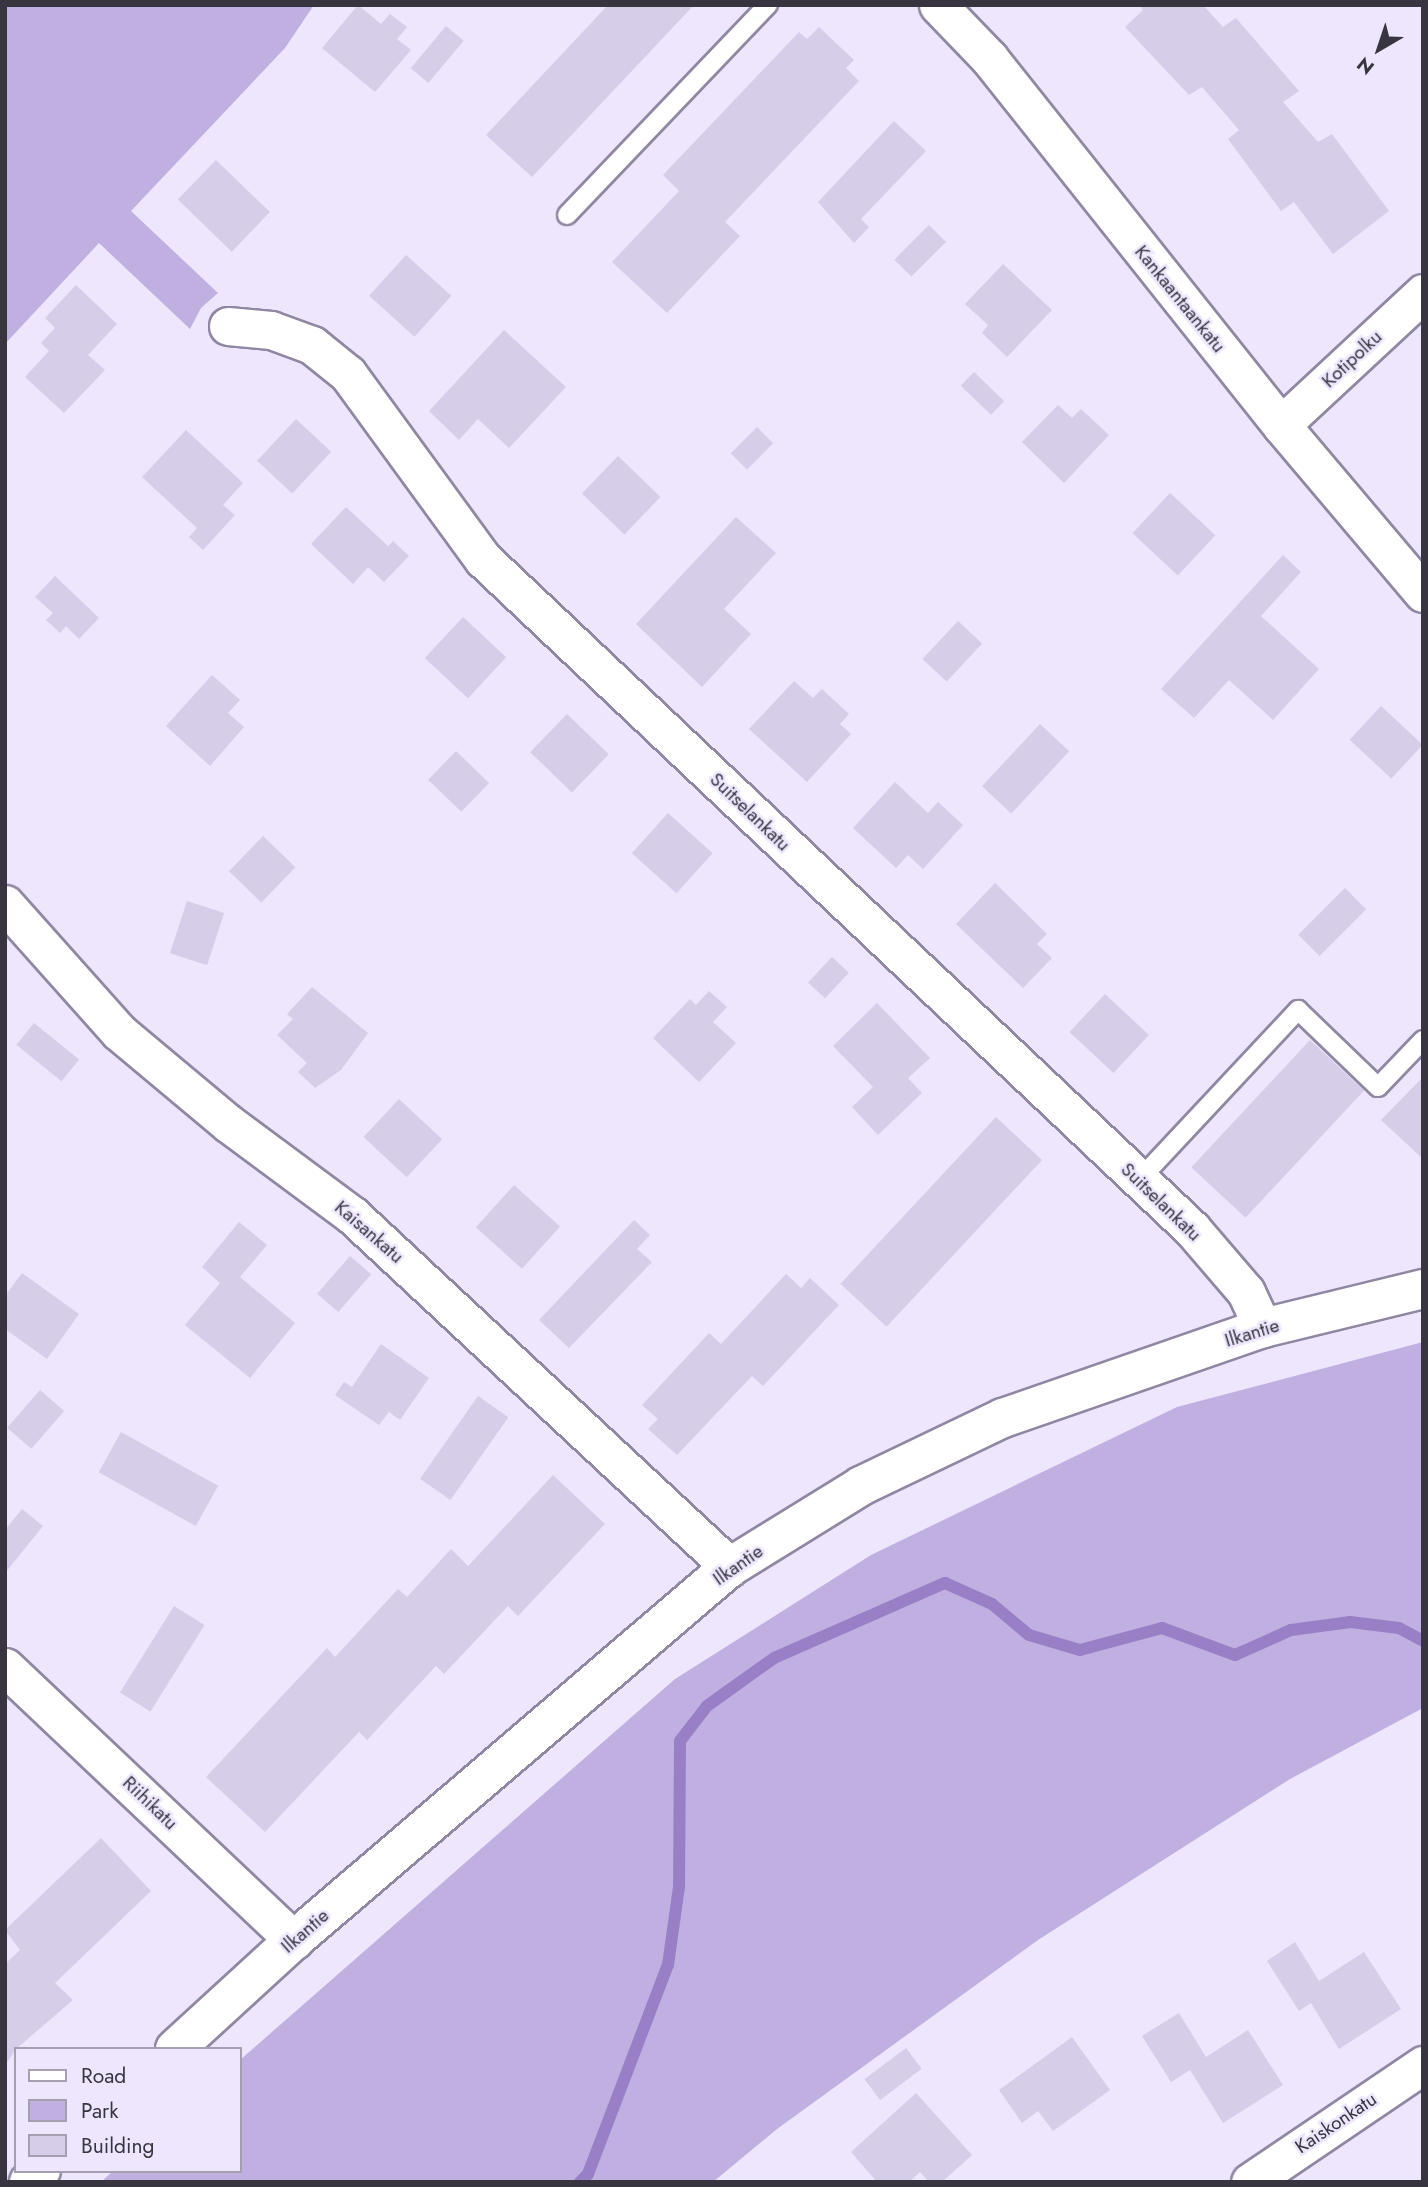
<!DOCTYPE html>
<style>
body{margin:0}
#map{position:relative;width:1428px;height:2187px;overflow:hidden;background:#ede6fd;font-family:Jost,sans-serif}
div>[style]{position:absolute}
.green>*{inset:0;background:#c0b0e1}
.stream>*{height:12px;margin:-6px;padding:0 6px;transform-origin:6px;border-radius:6px;background:#9980c6}
.building>*{inset:0;background:#d6cde9;transform-origin:0 0}
.roads{filter:drop-shadow(2px 0 #9087a2) drop-shadow(-2px 0 #9087a2) drop-shadow(0 2px #9087a2) drop-shadow(0 -2px #9087a2)}
.service>*{height:18px;margin:-9px;padding:0 9px;transform-origin:9px;border-radius:9px;background:#fff}
.minor>*{height:37px;margin:-18.5px;padding:0 18.5px;transform-origin:18.5px;border-radius:18.5px;background:#fff}
.secondary>*{height:38px;margin:-19px;padding:0 19px;transform-origin:19px;border-radius:19px;background:#fff}
span{translate:-50% -50%;white-space:nowrap;text-align:center;line-height:1.15;-webkit-text-stroke:5px #ede6fd;paint-order:stroke}
.street-label{font-size:19px;color:#383540}
.frame{position:absolute;inset:0;border:7px solid #383540;pointer-events:none}
.legend{position:absolute;left:14px;top:2047px;width:228px;height:126px;box-sizing:border-box;background:#ede6fd;border:2px solid #a59fb1;margin:0;padding:9px 12px;list-style:none;font-size:21px;color:#383540}
.legend li{display:flex;align-items:center;gap:14px;height:35px}
.legend b{width:35px;border:2px solid #a59fb1}
.north{position:absolute;left:1344px;top:14px;width:70px;height:70px;-webkit-text-stroke:5px #ede6fd;paint-order:stroke;rotate:219deg;font-size:19px;font-weight:700;line-height:28px;text-align:center;color:#383540}
.north::after{content:'';display:block;margin:auto;width:24px;height:32px;background:#383540;clip-path:polygon(50% 0,100% 100%,50% 72%,0 100%)}
</style>
<div id="map">
<div class="green">
<div style="clip-path:polygon(5px 5px,314px 5px,285px 48px,131px 211px,218px 293px,201px 308px,190px 329px,99px 243px,5px 344px)"></div>
<div style="clip-path:polygon(1423px 1342px,1423px 1708px,1290px 1779px,1038px 1940px,777px 2129px,713px 2182px,101px 2182px,113px 2171px,240px 2171px,240px 2060px,675px 1679px,871px 1555px,1177px 1407px)"></div>
</div>
<div class="stream">
<div style="left:580px;top:2182px;width:11px;rotate:-45deg"></div>
<div style="left:588px;top:2174px;width:224px;rotate:-69.1deg"></div>
<div style="left:668px;top:1965px;width:79px;rotate:-82deg"></div>
<div style="left:679px;top:1887px;width:146px;rotate:-89.6deg"></div>
<div style="left:680px;top:1741px;width:44px;rotate:-52.4deg"></div>
<div style="left:707px;top:1706px;width:82px;rotate:-35.6deg"></div>
<div style="left:774px;top:1658px;width:187px;rotate:-23.7deg"></div>
<div style="left:945px;top:1583px;width:51px;rotate:24.1deg"></div>
<div style="left:992px;top:1604px;width:48px;rotate:40deg"></div>
<div style="left:1029px;top:1635px;width:53px;rotate:16.4deg"></div>
<div style="left:1080px;top:1650px;width:85px;rotate:-15deg"></div>
<div style="left:1162px;top:1628px;width:78px;rotate:20.3deg"></div>
<div style="left:1235px;top:1655px;width:61px;rotate:-24.1deg"></div>
<div style="left:1291px;top:1630px;width:60px;rotate:-7.7deg"></div>
<div style="left:1350px;top:1622px;width:49px;rotate:7deg"></div>
<div style="left:1399px;top:1628px;width:27px;rotate:28deg"></div>
</div>
<div class="building">
<div style="clip-path:polygon(358px 5px,381px 24px,390px 14px,407px 27px,397px 39px,411px 50px,375px 92px,322px 48px)"></div>
<div style="clip-path:polygon(608px 5px,694px 5px,532px 177px,486px 135px)"></div>
<div style="clip-path:polygon(1139px 5px,1203px 5px,1223px 27px,1236px 18px,1299px 91px,1283px 102px,1318px 142px,1332px 134px,1389px 211px,1333px 254px,1294px 202px,1281px 211px,1228px 139px,1239px 130px,1202px 87px,1189px 95px,1125px 27px,1143px 10px)"></div>
<div style="left:446px;top:26px;width:23px;height:55px;rotate:40deg"></div>
<div style="clip-path:polygon(819px 27px,854px 60px,846px 68px,859px 81px,725px 222px,740px 236px,667px 313px,612px 262px,679px 191px,663px 175px,799px 32px,807px 39px)"></div>
<div style="clip-path:polygon(894px 121px,926px 151px,861px 219px,869px 227px,854px 243px,818px 202px)"></div>
<div style="left:216px;top:160px;width:75px;height:55px;rotate:44deg"></div>
<div style="left:929px;top:225px;width:24px;height:49px;rotate:45deg"></div>
<div style="left:406px;top:255px;width:61px;height:55px;rotate:42deg"></div>
<div style="clip-path:polygon(1003px 264px,1052px 310px,1007px 357px,982px 333px,988px 325px,965px 304px)"></div>
<div style="clip-path:polygon(76px 285px,117px 324px,88px 355px,105px 370px,64px 413px,25px 377px,49px 351px,41px 343px,55px 328px,45px 318px)"></div>
<div style="clip-path:polygon(504px 330px,566px 387px,509px 448px,478px 419px,459px 440px,429px 411px)"></div>
<div style="left:974px;top:372px;width:42px;height:19px;rotate:44deg"></div>
<div style="clip-path:polygon(1058px 405px,1072px 418px,1081px 409px,1109px 435px,1064px 483px,1022px 442px)"></div>
<div style="left:296px;top:419px;width:48px;height:57px;rotate:43deg"></div>
<div style="left:757px;top:427px;width:23px;height:37px;rotate:45deg"></div>
<div style="clip-path:polygon(186px 430px,243px 483px,223px 505px,235px 515px,203px 550px,189px 537px,197px 528px,142px 477px)"></div>
<div style="left:618px;top:456px;width:59px;height:52px;rotate:44deg"></div>
<div style="left:1170px;top:493px;width:62px;height:55px;rotate:43deg"></div>
<div style="clip-path:polygon(346px 507px,388px 546px,393px 541px,409px 556px,384px 582px,368px 567px,353px 584px,311px 544px)"></div>
<div style="clip-path:polygon(736px 517px,776px 553px,724px 609px,751px 634px,702px 687px,636px 624px)"></div>
<div style="clip-path:polygon(1283px 555px,1301px 572px,1261px 616px,1319px 669px,1273px 720px,1229px 680px,1194px 718px,1161px 689px)"></div>
<div style="clip-path:polygon(55px 576px,99px 618px,79px 639px,66px 626px,60px 633px,46px 620px,53px 613px,35px 597px)"></div>
<div style="left:463px;top:617px;width:59px;height:56px;rotate:43deg"></div>
<div style="left:958px;top:621px;width:33px;height:52px;rotate:43deg"></div>
<div style="clip-path:polygon(212px 675px,240px 700px,228px 713px,244px 727px,210px 766px,166px 726px)"></div>
<div style="clip-path:polygon(794px 681px,813px 698px,822px 689px,849px 714px,840px 724px,851px 734px,807px 782px,749px 729px)"></div>
<div style="left:1381px;top:706px;width:57px;height:46px;rotate:43deg"></div>
<div style="left:567px;top:714px;width:58px;height:53px;rotate:44deg"></div>
<div style="left:1040px;top:724px;width:40px;height:85px;rotate:43deg"></div>
<div style="left:456px;top:751px;width:46px;height:40px;rotate:44deg"></div>
<div style="clip-path:polygon(895px 782px,928px 813px,938px 802px,963px 825px,923px 869px,908px 855px,896px 868px,853px 828px)"></div>
<div style="left:668px;top:813px;width:60px;height:54px;rotate:42deg"></div>
<div style="left:263px;top:836px;width:45px;height:49px;rotate:44deg"></div>
<div style="clip-path:polygon(995px 883px,1047px 934px,1037px 944px,1052px 958px,1023px 988px,956px 924px)"></div>
<div style="left:1345px;top:888px;width:30px;height:66px;rotate:45deg"></div>
<div style="left:187px;top:901px;width:39px;height:55px;rotate:18deg"></div>
<div style="left:832px;top:957px;width:23px;height:35px;rotate:43deg"></div>
<div style="clip-path:polygon(312px 987px,368px 1033px,341px 1070px,315px 1088px,298px 1072px,307px 1063px,277px 1035px,293px 1019px,287px 1014px)"></div>
<div style="clip-path:polygon(709px 991px,727px 1007px,713px 1022px,736px 1043px,699px 1082px,653px 1038px,690px 999px,696px 1005px)"></div>
<div style="left:1105px;top:994px;width:60px;height:52px;rotate:43deg"></div>
<div style="clip-path:polygon(877px 1003px,930px 1058px,908px 1078px,922px 1093px,878px 1135px,852px 1107px,873px 1087px,833px 1046px)"></div>
<div style="left:34px;top:1023px;width:58px;height:28px;rotate:39deg"></div>
<div style="left:1310px;top:1040px;width:74px;height:174px;rotate:43deg"></div>
<div style="clip-path:polygon(1423px 1077px,1423px 1159px,1381px 1120px)"></div>
<div style="left:399px;top:1099px;width:59px;height:52px;rotate:43deg"></div>
<div style="left:996px;top:1117px;width:63px;height:228px;rotate:43deg"></div>
<div style="left:514px;top:1185px;width:62px;height:57px;rotate:42deg"></div>
<div style="clip-path:polygon(634px 1220px,650px 1235px,637px 1249px,652px 1262px,569px 1348px,539px 1320px)"></div>
<div style="clip-path:polygon(239px 1222px,267px 1245px,240px 1277px,295px 1323px,250px 1378px,185px 1325px,220px 1283px,202px 1267px)"></div>
<div style="left:350px;top:1256px;width:28px;height:50px;rotate:41deg"></div>
<div style="clip-path:polygon(22px 1273px,79px 1314px,47px 1359px,5px 1329px,5px 1296px)"></div>
<div style="clip-path:polygon(786px 1274px,801px 1288px,810px 1278px,839px 1305px,763px 1386px,752px 1376px,677px 1455px,648px 1429px,658px 1419px,642px 1405px,709px 1333px,721px 1344px)"></div>
<div style="clip-path:polygon(381px 1344px,429px 1378px,400px 1420px,389px 1412px,379px 1425px,335px 1395px,344px 1382px,352px 1387px)"></div>
<div style="left:40px;top:1390px;width:32px;height:50px;rotate:41deg"></div>
<div style="left:478px;top:1396px;width:37px;height:101px;rotate:35deg"></div>
<div style="left:121px;top:1432px;width:111px;height:46px;rotate:29deg"></div>
<div style="clip-path:polygon(553px 1475px,605px 1524px,518px 1616px,508px 1606px,444px 1674px,436px 1666px,367px 1740px,359px 1732px,265px 1832px,206px 1777px,327px 1648px,335px 1657px,398px 1589px,407px 1597px,451px 1549px,468px 1566px)"></div>
<div style="clip-path:polygon(22px 1509px,43px 1526px,5px 1573px,5px 1530px)"></div>
<div style="left:174px;top:1606px;width:36px;height:102px;rotate:32deg"></div>
<div style="clip-path:polygon(101px 1838px,151px 1891px,55px 1983px,73px 2000px,16px 2049px,5px 2065px,5px 1964px,20px 1950px,5px 1930px)"></div>
<div style="clip-path:polygon(1295px 1942px,1319px 1981px,1364px 1952px,1401px 2009px,1339px 2049px,1311px 2003px,1299px 2011px,1267px 1961px)"></div>
<div style="clip-path:polygon(1179px 2013px,1206px 2057px,1248px 2030px,1283px 2085px,1223px 2123px,1190px 2070px,1171px 2082px,1142px 2036px)"></div>
<div style="clip-path:polygon(1072px 2037px,1110px 2090px,1053px 2131px,1038px 2111px,1022px 2123px,999px 2090px)"></div>
<div style="left:906px;top:2048px;width:26px;height:52px;rotate:53deg"></div>
<div style="clip-path:polygon(916px 2093px,972px 2155px,942px 2182px,929px 2182px,920px 2172px,909px 2182px,877px 2182px,851px 2152px)"></div>
</div>
<div class="roads">
<div class="service">
<div style="left:567px;top:215px;width:291px;rotate:-46.3deg"></div>
<div style="left:1139px;top:1180px;width:233px;rotate:-46.9deg"></div>
<div style="left:1298px;top:1010px;width:111px;rotate:43.9deg"></div>
<div style="left:1378px;top:1087px;width:65px;rotate:-46.2deg"></div>
</div>
<div class="minor">
<div style="left:938px;top:5px;width:74px;rotate:46.1deg"></div>
<div style="left:989px;top:58px;width:469px;rotate:51.5deg"></div>
<div style="left:1281px;top:425px;width:220px;rotate:49.8deg"></div>
<div style="left:228px;top:326px;width:43px;rotate:5.3deg"></div>
<div style="left:271px;top:330px;width:44px;rotate:20.1deg"></div>
<div style="left:312px;top:345px;width:46px;rotate:38.9deg"></div>
<div style="left:348px;top:374px;width:229px;rotate:53.9deg"></div>
<div style="left:483px;top:559px;width:975px;rotate:43.38deg"></div>
<div style="left:1192px;top:1229px;width:83px;rotate:49.4deg"></div>
<div style="left:1246px;top:1292px;width:40px;rotate:65deg"></div>
<div style="left:1281px;top:425px;width:194px;rotate:-42.9deg"></div>
<div style="left:5px;top:904px;width:171px;rotate:48.3deg"></div>
<div style="left:119px;top:1032px;width:143px;rotate:39.9deg"></div>
<div style="left:229px;top:1124px;width:153px;rotate:36.5deg"></div>
<div style="left:352px;top:1215px;width:517px;rotate:42.96deg"></div>
<div style="left:5px;top:1667px;width:398px;rotate:43.4deg"></div>
<div style="left:1250px;top:2182px;width:209px;rotate:-34.1deg"></div>
</div>
<div class="secondary">
<div style="left:175px;top:2049px;width:161px;rotate:-42.5deg"></div>
<div style="left:294px;top:1940px;width:574px;rotate:-40.55deg"></div>
<div style="left:730px;top:1567px;width:154px;rotate:-31.7deg"></div>
<div style="left:861px;top:1486px;width:157px;rotate:-25.6deg"></div>
<div style="left:1003px;top:1418px;width:275px;rotate:-19.1deg"></div>
<div style="left:1263px;top:1328px;width:165px;rotate:-13.7deg"></div>
<div style="left:29px;top:2182px;width:16px;rotate:-43deg"></div>
</div>
</div>
<div class="street-label">
<span style="left:1180px;top:299px;rotate:51deg">Kankaantaankatu</span>
<span style="left:1352px;top:359px;rotate:-43deg">Kotipolku</span>
<span style="left:750px;top:812px;rotate:44deg">Suitselankatu</span>
<span style="left:1161px;top:1202px;rotate:44deg">Suitselankatu</span>
<span style="left:369px;top:1232px;rotate:41deg">Kaisankatu</span>
<span style="left:1252px;top:1333px;rotate:-17deg">Ilkantie</span>
<span style="left:738px;top:1565px;rotate:-35deg">Ilkantie</span>
<span style="left:150px;top:1803px;rotate:44deg">Riihikatu</span>
<span style="left:305px;top:1931px;rotate:-41deg">Ilkantie</span>
<span style="left:1336px;top:2123px;rotate:-34deg">Kaiskonkatu</span>
</div>
<div class="frame"></div>
<ul class="legend">
<li><b style="height:9px;background:#fff"></b>Road</li>
<li><b style="height:19px;background:#c0b0e1"></b>Park</li>
<li><b style="height:19px;background:#d6cde9"></b>Building</li>
</ul>
<div class="north">N</div>
</div>
